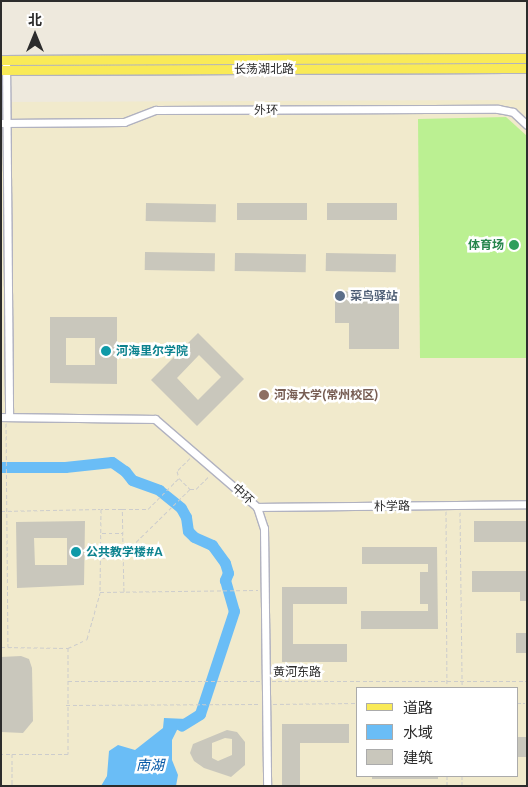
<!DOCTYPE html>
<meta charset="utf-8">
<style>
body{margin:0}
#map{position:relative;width:528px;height:787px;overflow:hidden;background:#eee9dd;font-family:Ubuntu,"Noto Sans SC",sans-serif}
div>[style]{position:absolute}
.education>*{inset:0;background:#f1eacc}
.pitch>*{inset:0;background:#bbf092}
.water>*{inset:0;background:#6abdf6}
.river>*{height:11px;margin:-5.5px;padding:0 5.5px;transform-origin:5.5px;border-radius:5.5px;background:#6abdf6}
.building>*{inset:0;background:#c9c7bc;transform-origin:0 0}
.path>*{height:1px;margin-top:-0.5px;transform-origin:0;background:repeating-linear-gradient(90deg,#ccc 0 4px,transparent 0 6.5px)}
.roads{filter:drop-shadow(1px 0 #b1b2c0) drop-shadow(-1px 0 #b1b2c0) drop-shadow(0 1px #b1b2c0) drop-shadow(0 -1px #b1b2c0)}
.minor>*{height:7px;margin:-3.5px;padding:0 3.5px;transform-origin:3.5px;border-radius:3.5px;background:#fff}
.major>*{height:9px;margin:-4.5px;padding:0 4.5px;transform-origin:4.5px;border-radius:4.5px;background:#f9ea57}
.dots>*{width:14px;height:14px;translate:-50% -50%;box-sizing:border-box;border:2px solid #fff;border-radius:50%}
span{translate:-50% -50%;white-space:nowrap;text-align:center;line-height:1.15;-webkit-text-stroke:5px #fff;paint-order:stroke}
.street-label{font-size:12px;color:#2c2c2c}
.leisure-label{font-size:12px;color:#27864d;font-weight:700}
.right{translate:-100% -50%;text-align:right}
.service-label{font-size:12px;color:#4e5e75;font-weight:700}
.left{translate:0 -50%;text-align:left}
.culture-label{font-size:12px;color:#0d838f;font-weight:700}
.education-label{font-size:12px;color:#785e54;font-weight:700}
.water-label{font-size:14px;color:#0558a6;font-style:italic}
.frame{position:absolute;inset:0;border:2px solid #2c2c2c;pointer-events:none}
.legend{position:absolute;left:356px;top:687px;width:162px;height:90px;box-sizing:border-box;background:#fff;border:1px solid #ababab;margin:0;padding:6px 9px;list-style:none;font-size:15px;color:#2c2c2c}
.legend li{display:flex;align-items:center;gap:10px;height:25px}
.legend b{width:25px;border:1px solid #ababab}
.north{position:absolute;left:10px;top:10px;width:50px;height:50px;-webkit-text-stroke:4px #fff;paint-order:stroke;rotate:0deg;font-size:14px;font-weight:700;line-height:20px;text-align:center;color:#2c2c2c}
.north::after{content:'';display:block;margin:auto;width:18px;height:22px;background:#2c2c2c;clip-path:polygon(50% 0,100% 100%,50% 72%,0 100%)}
</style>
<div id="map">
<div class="education">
<div style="clip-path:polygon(evenodd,527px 100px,527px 786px,1px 786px,1px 102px,527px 100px,357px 688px,517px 688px,517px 776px,357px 776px,357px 688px)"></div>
</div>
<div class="pitch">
<div style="clip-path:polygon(506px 117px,527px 136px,527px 358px,420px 358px,418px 119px)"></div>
</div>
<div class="water">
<div style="clip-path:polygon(164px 718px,187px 719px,188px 726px,177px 730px,172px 740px,172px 760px,178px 775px,176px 786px,101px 786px,107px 776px,109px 751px,118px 745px,135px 750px,163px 728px)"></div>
</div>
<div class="river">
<div style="left:1px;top:467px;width:64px"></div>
<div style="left:65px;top:467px;width:47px;rotate:-6.1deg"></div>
<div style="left:112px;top:462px;width:16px;rotate:35deg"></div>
<div style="left:125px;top:471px;width:11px;rotate:52deg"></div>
<div style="left:132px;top:480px;width:29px;rotate:20deg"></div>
<div style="left:159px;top:490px;width:28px;rotate:39deg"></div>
<div style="left:181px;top:508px;width:10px;rotate:61deg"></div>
<div style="left:186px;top:517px;width:14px;rotate:82deg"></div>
<div style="left:188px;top:531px;width:8px;rotate:45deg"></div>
<div style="left:194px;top:537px;width:20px;rotate:24deg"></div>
<div style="left:212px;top:545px;width:22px;rotate:54deg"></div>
<div style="left:225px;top:563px;width:10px;rotate:73deg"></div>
<div style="left:228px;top:573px;width:8px;rotate:113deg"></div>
<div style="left:225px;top:580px;width:32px;rotate:74deg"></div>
<div style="left:234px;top:611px;width:108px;rotate:108.3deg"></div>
<div style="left:200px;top:714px;width:22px;rotate:148deg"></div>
</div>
<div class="building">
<div style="left:146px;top:203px;width:70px;height:18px;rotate:1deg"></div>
<div style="left:237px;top:203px;width:70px;height:17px"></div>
<div style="left:327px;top:203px;width:70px;height:17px"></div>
<div style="left:145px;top:252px;width:70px;height:18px;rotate:1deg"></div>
<div style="left:235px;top:253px;width:71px;height:18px;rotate:1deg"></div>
<div style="left:326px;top:253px;width:70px;height:18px;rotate:1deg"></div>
<div style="clip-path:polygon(335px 291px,399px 292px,399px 349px,349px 349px,349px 323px,335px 323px)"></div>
<div style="clip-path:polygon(evenodd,50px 317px,117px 317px,117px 384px,50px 383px,50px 317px,66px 338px,95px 338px,95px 365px,66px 365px,66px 338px)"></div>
<div style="clip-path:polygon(evenodd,198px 333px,244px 379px,197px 426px,151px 380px,198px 333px,199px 355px,221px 377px,198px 400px,177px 378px,199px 355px)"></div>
<div style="clip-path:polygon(evenodd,85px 521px,84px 585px,17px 588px,16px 522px,85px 521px,34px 538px,67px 538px,67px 565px,35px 565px,34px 538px)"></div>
<div style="left:474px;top:521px;width:53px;height:21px"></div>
<div style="clip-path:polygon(362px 547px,437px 547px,438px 629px,361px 629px,361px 611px,428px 611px,428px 604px,420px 604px,420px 572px,428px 572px,428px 564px,362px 564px)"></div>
<div style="clip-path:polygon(472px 571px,527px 571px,527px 601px,520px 601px,520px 592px,472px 592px)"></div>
<div style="clip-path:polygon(282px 587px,347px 587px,347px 604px,293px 604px,293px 644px,347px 644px,347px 662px,282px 662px)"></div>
<div style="left:516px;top:633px;width:11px;height:20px"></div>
<div style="clip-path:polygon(21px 656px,29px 659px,32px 668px,33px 721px,23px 733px,1px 732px,1px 657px)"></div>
<div style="clip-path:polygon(282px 724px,349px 724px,349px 743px,300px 743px,300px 786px,282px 786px)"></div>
<div style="clip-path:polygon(evenodd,227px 730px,237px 732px,245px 742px,245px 765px,231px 777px,204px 768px,194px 761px,190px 753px,193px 744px,227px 730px,225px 738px,232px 739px,232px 755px,218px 761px,212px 758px,212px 743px,225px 738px)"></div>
<div style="left:517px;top:737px;width:10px;height:20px"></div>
<div style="left:372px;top:776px;width:66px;height:3px"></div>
</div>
<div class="path">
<div style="left:6px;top:423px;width:224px;rotate:89.5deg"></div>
<div style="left:190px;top:458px;width:18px;rotate:135deg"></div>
<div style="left:177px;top:471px;width:7px;rotate:74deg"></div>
<div style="left:179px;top:478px;width:16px;rotate:45deg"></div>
<div style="left:190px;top:489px;width:6px"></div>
<div style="left:196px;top:489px;width:18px;rotate:-45deg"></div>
<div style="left:190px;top:489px;width:83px;rotate:135.5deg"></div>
<div style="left:131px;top:547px;width:8px;rotate:173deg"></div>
<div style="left:123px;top:548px;width:39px;rotate:-91deg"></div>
<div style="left:122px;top:509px;width:21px;rotate:180deg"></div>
<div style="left:101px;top:509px;width:83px;rotate:90.7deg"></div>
<div style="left:100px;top:592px;width:158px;rotate:-0.7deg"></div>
<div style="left:122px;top:509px;width:26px"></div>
<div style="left:148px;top:509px;width:44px;rotate:-45deg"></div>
<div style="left:1px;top:511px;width:99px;rotate:-1.2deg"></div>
<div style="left:446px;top:511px;width:177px;rotate:89.7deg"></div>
<div style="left:460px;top:512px;width:176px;rotate:89.3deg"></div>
<div style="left:102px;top:533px;width:21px"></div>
<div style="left:123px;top:549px;width:43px;rotate:88.7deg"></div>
<div style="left:101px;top:558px;width:21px"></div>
<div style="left:1px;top:647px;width:67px;rotate:0.9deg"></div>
<div style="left:68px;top:648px;width:106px;rotate:90deg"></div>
<div style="left:68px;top:754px;width:67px;rotate:180deg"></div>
<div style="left:68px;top:648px;width:21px;rotate:-25deg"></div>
<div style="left:87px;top:639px;width:48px;rotate:-74.2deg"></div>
<div style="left:68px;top:681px;width:192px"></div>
<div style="left:272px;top:681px;width:254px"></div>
<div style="left:517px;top:703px;width:8px"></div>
<div style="left:273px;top:704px;width:84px;rotate:-0.7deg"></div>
<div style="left:66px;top:705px;width:193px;rotate:-0.3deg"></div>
<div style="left:12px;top:754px;width:32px;rotate:90deg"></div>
<div style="left:447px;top:786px;width:10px;rotate:-90deg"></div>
<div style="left:462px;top:786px;width:10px;rotate:-90deg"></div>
</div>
<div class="roads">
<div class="minor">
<div style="left:6px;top:60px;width:357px;rotate:89.5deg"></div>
<div style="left:1px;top:123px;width:123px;rotate:-0.5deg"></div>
<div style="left:124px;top:122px;width:34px;rotate:-21deg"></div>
<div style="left:156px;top:110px;width:342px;rotate:-0.2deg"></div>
<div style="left:498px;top:109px;width:15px;rotate:11deg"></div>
<div style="left:513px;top:112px;width:19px;rotate:43deg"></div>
<div style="left:1px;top:417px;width:154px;rotate:0.7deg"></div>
<div style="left:155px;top:419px;width:135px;rotate:40.8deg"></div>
<div style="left:257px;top:507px;width:22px;rotate:72deg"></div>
<div style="left:264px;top:528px;width:258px;rotate:89.3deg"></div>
<div style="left:257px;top:507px;width:270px;rotate:-0.6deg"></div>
</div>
<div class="major">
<div style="left:1px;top:60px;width:526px;rotate:-0.22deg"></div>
<div style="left:1px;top:70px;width:526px;rotate:-0.22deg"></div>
</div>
</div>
<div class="dots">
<div style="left:514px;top:245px;background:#2e9e5b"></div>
<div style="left:340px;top:296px;background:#5c6f8a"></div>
<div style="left:106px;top:351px;background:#0f9aa8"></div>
<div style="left:264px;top:395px;background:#8d6e63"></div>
<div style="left:76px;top:552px;background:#0f9aa8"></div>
</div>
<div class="street-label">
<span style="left:264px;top:69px">长荡湖北路</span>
<span style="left:266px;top:110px">外环</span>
<span style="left:243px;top:494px;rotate:43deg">中环</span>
<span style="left:392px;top:506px;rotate:-1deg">朴学路</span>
<span style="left:297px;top:672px">黄河东路</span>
</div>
<div class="leisure-label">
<span class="right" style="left:504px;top:245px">体育场</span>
</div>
<div class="service-label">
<span class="left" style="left:350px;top:296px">菜鸟驿站</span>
</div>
<div class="culture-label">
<span class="left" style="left:116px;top:351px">河海里尔学院</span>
<span class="left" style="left:86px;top:552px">公共教学楼#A</span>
</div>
<div class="education-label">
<span class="left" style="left:274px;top:395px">河海大学(常州校区)</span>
</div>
<div class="water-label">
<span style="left:150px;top:765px">南湖</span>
</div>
<div class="frame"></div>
<ul class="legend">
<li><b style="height:6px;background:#f9ea57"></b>道路</li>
<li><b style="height:14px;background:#6abdf6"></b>水域</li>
<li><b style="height:14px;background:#c9c7bc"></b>建筑</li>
</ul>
<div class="north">北</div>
</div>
